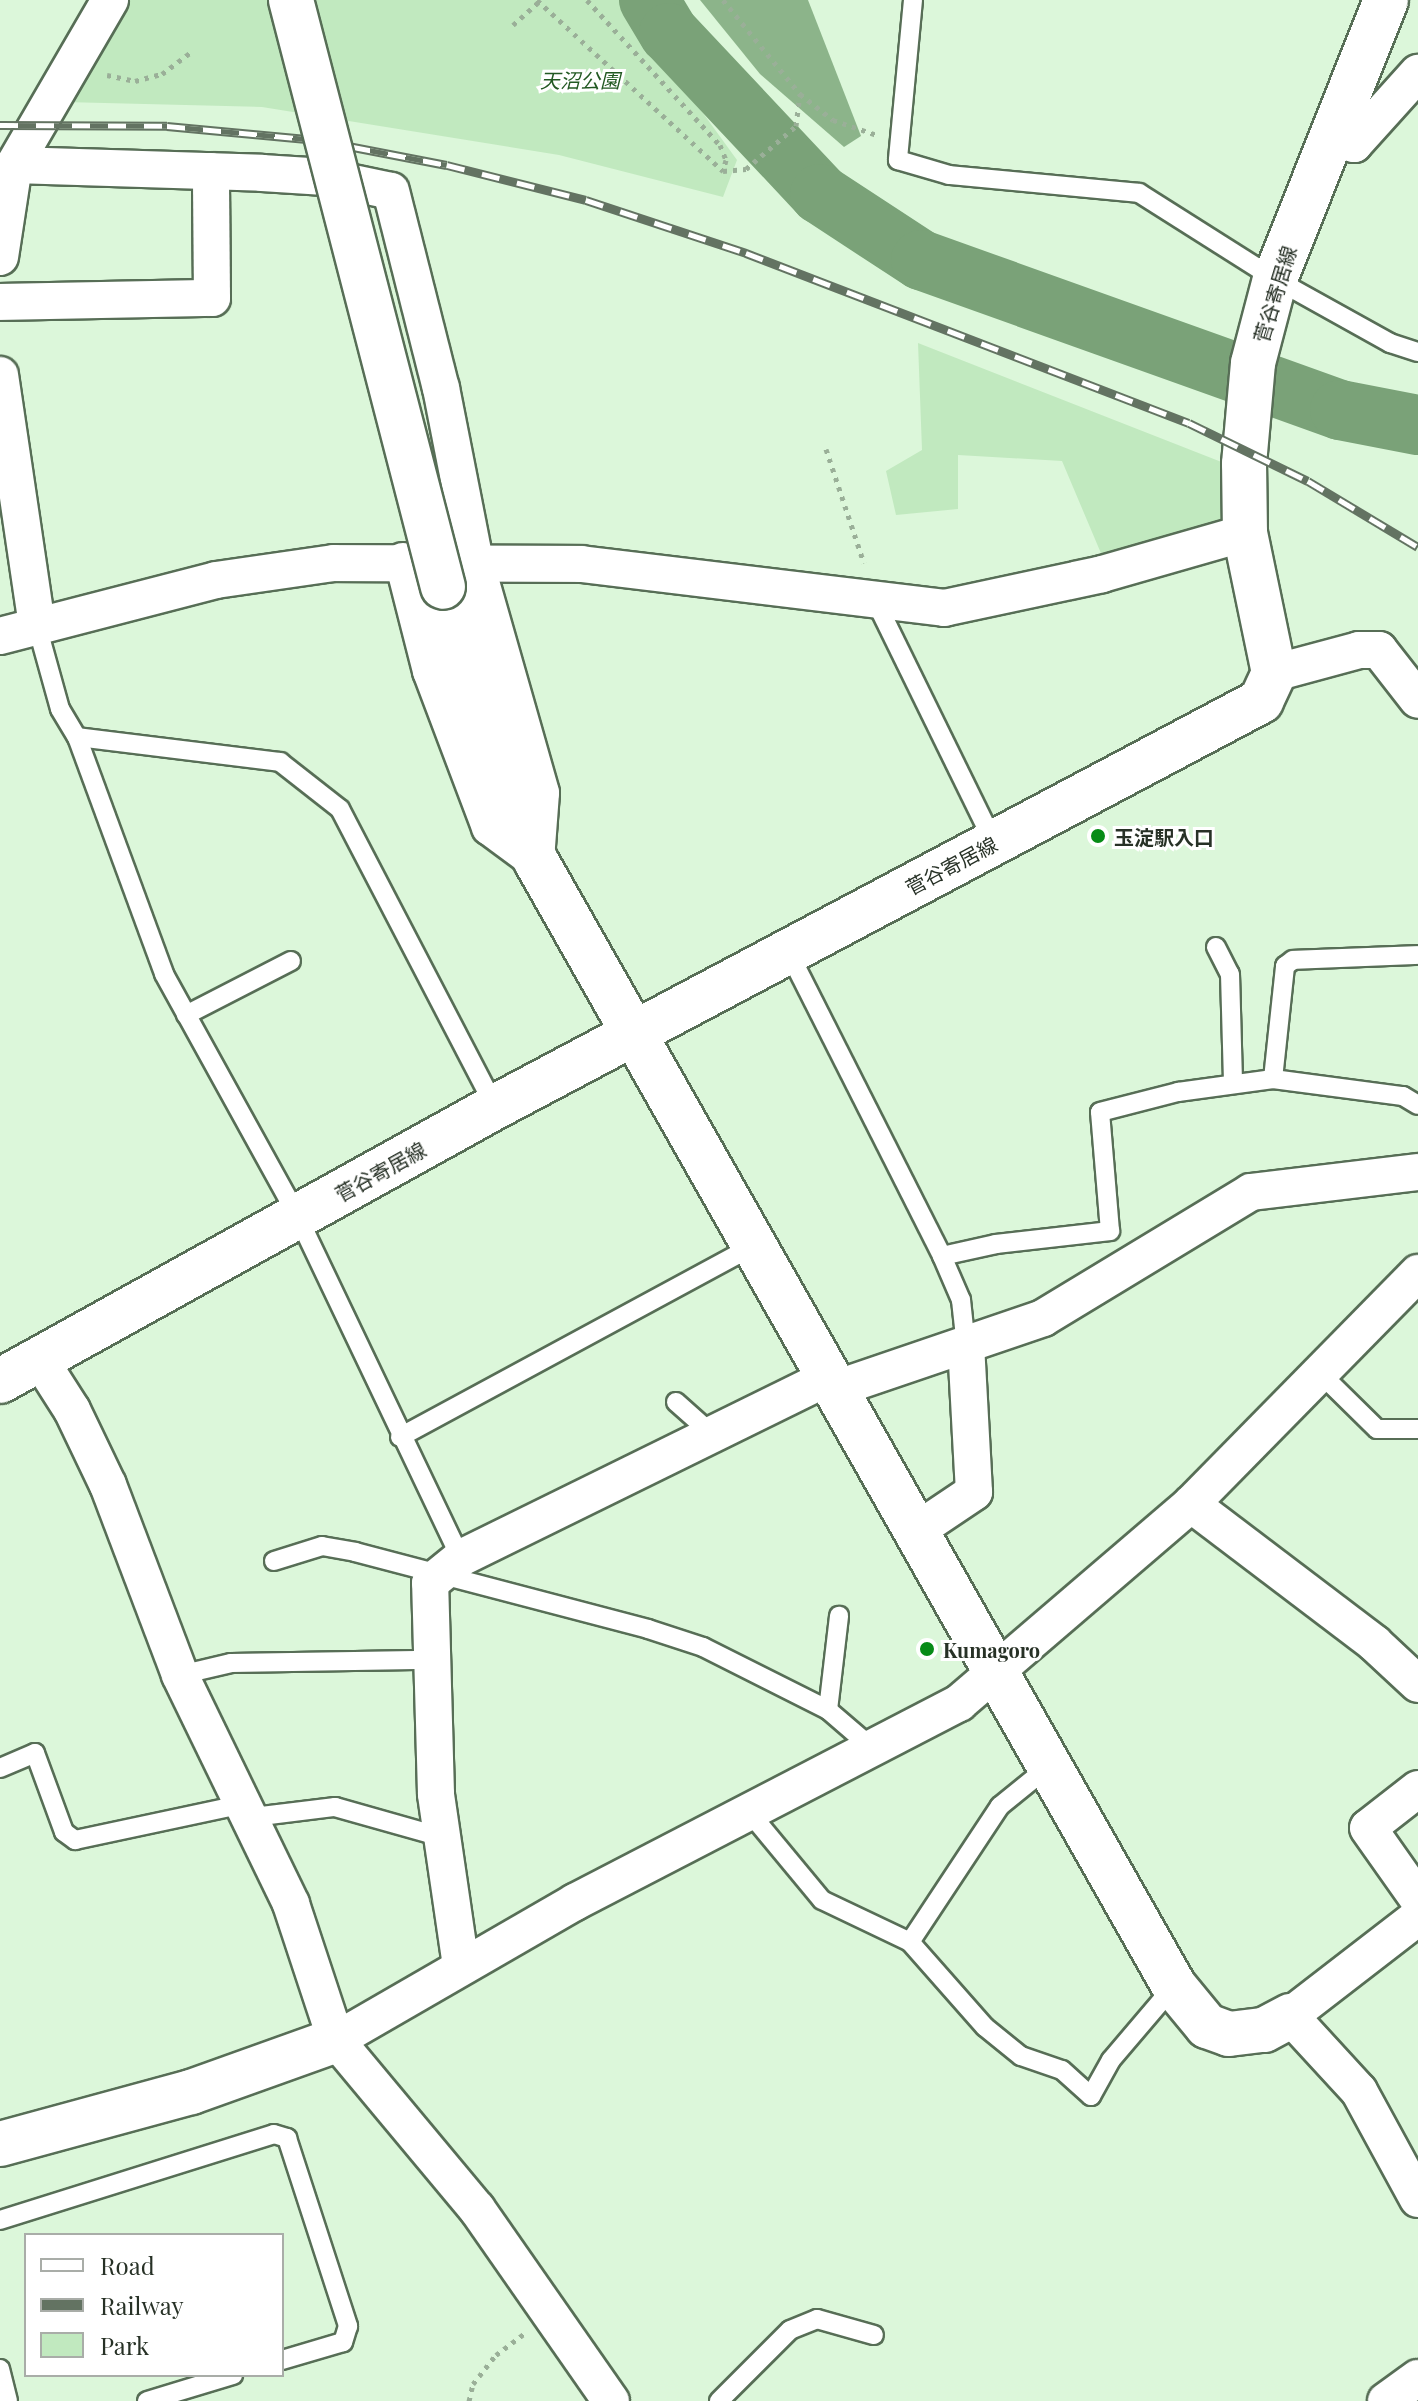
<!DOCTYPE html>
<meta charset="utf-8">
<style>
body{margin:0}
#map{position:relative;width:1418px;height:2401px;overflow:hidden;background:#dcf7da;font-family:"Playfair Display","Noto Sans JP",serif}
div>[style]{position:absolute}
.green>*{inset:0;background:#c1e9bf}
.forest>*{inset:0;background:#8cb48a}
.river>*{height:60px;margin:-30px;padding:0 30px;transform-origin:30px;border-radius:30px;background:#7aa278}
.path>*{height:5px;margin-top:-2.5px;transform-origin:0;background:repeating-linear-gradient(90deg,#9aaf98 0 4px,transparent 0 10px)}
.roads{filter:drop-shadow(2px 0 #576e56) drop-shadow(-2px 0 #576e56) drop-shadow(0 2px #576e56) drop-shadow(0 -2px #576e56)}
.service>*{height:18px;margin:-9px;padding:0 9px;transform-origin:9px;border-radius:9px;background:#fff}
.minor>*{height:36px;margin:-18px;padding:0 18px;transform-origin:18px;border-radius:18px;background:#fff}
.tertiary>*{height:44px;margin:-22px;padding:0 22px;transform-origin:22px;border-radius:22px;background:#fff}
.secondary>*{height:44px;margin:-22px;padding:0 22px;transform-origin:22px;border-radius:22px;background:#fff}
.rail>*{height:9px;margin-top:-4.5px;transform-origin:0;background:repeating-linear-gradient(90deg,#fff 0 18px,#637362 0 36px);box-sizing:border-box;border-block:2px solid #637362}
.bridges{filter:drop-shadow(2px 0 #576e56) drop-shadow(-2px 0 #576e56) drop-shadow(0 2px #576e56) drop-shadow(0 -2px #576e56)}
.tertiary-bridge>*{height:44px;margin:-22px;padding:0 22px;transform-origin:22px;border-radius:22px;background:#fff}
.dots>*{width:22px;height:22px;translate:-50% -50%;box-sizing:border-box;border:4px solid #fff;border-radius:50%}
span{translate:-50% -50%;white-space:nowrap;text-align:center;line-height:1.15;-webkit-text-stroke:6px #fff;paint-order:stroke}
.park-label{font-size:20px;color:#225922;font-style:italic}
.street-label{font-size:20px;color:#273126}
.poi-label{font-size:20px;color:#273126;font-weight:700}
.left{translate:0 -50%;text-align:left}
.legend{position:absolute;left:24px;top:2233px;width:260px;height:144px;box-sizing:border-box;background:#fff;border:2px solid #a9ada8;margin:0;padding:10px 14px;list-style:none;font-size:24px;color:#273126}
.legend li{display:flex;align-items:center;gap:16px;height:40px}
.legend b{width:40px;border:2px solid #a9ada8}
</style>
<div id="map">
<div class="green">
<div style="clip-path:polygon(124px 0,621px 0,737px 160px,723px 197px,559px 155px,262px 107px,64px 102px)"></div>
<div style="clip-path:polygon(918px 343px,1224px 463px,1227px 523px,1103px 558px,1062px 461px,958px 455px,958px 509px,896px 515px,886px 471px,922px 450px)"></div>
</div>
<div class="forest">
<div style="clip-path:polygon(700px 0,808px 0,861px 136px,844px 147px,760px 74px)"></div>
</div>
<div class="river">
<div style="left:649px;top:0;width:39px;rotate:59deg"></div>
<div style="left:669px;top:33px;width:221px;rotate:46.8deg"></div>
<div style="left:820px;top:194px;width:121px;rotate:33.2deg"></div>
<div style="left:921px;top:260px;width:445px;rotate:19.7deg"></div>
<div style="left:1340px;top:410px;width:79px;rotate:10.9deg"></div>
</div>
<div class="path">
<div style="left:537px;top:0;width:253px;rotate:42.6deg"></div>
<div style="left:723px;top:171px;width:23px;rotate:-5deg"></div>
<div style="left:746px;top:169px;width:66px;rotate:-40.7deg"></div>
<div style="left:796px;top:126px;width:32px;rotate:-83deg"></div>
<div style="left:587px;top:0;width:197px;rotate:47.5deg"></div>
<div style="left:720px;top:145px;width:16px;rotate:68deg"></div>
<div style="left:726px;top:160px;width:11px;rotate:105deg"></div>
<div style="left:723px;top:0;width:122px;rotate:50.7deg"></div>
<div style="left:800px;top:94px;width:42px;rotate:38.2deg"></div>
<div style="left:833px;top:120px;width:46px;rotate:18.8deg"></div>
<div style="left:513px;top:25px;width:38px;rotate:-42deg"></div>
<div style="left:107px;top:75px;width:29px;rotate:12deg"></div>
<div style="left:135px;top:81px;width:28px;rotate:-15deg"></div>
<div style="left:162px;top:74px;width:36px;rotate:-37deg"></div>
<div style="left:826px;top:449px;width:120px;rotate:71.6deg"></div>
<div style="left:469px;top:2401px;width:17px;rotate:-77deg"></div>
<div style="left:473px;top:2384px;width:37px;rotate:-52deg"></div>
<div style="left:496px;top:2355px;width:36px;rotate:-37deg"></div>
</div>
<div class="roads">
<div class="service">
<div style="left:913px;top:0;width:161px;rotate:95.4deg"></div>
<div style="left:898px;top:160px;width:53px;rotate:16.4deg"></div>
<div style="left:949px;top:175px;width:191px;rotate:5.4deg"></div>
<div style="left:1139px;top:193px;width:161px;rotate:32.3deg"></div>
<div style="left:1275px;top:279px;width:132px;rotate:29.1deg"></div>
<div style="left:1390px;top:343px;width:29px;rotate:18deg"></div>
<div style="left:876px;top:602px;width:268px;rotate:63.9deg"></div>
<div style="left:37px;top:626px;width:86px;rotate:74.5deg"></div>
<div style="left:60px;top:709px;width:33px;rotate:59deg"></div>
<div style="left:77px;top:737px;width:252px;rotate:69.8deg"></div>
<div style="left:164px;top:974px;width:277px;rotate:61.1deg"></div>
<div style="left:298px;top:1217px;width:378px;rotate:64.5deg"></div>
<div style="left:77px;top:737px;width:205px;rotate:7deg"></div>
<div style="left:280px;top:762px;width:76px;rotate:38.1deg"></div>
<div style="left:340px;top:809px;width:336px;rotate:62.5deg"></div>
<div style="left:1216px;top:947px;width:30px;rotate:63deg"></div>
<div style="left:1230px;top:974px;width:108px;rotate:88.4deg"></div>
<div style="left:788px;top:951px;width:342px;rotate:63.2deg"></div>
<div style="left:942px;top:1256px;width:48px;rotate:66.6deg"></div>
<div style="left:961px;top:1300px;width:46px;rotate:83.8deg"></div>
<div style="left:186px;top:1015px;width:118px;rotate:-27.2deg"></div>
<div style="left:1273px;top:1079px;width:114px;rotate:-83.9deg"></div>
<div style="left:1285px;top:966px;width:10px;rotate:-37deg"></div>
<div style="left:1293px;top:960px;width:125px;rotate:-2.3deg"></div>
<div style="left:942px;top:1256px;width:55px;rotate:-12.5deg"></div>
<div style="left:996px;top:1244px;width:115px;rotate:-6.5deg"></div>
<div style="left:1110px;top:1231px;width:119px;rotate:-94.8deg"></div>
<div style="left:1100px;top:1112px;width:81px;rotate:-14.4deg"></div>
<div style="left:1178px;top:1092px;width:96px;rotate:-7.8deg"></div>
<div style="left:1273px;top:1079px;width:131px;rotate:7.5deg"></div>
<div style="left:1403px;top:1096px;width:17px;rotate:31deg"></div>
<div style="left:1322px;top:1375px;width:77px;rotate:44.5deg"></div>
<div style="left:1377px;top:1429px;width:41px"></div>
<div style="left:676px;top:1402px;width:48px;rotate:41.6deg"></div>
<div style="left:400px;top:1437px;width:401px;rotate:-28.4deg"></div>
<div style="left:274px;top:1561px;width:50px;rotate:-17.4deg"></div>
<div style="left:322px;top:1546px;width:34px;rotate:10deg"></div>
<div style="left:355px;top:1552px;width:303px;rotate:14.7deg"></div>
<div style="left:648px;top:1629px;width:58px;rotate:18.1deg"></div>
<div style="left:703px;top:1647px;width:140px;rotate:26.7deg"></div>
<div style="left:828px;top:1710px;width:57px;rotate:40.7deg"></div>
<div style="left:180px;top:1675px;width:52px;rotate:-13.2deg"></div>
<div style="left:231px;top:1663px;width:200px;rotate:-0.9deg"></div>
<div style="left:828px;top:1710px;width:95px;rotate:-83.3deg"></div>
<div style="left:0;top:1768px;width:38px;rotate:-23deg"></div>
<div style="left:35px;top:1753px;width:84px;rotate:69.8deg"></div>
<div style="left:64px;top:1832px;width:14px;rotate:36deg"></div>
<div style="left:75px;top:1840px;width:168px;rotate:-12deg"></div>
<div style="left:749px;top:1812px;width:114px;rotate:50.3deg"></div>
<div style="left:822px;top:1900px;width:98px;rotate:25.5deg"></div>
<div style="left:910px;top:1942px;width:113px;rotate:48.6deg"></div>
<div style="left:985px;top:2027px;width:46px;rotate:38.9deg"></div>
<div style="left:1021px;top:2056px;width:43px;rotate:18.9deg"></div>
<div style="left:1062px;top:2070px;width:39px;rotate:42deg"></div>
<div style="left:1091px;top:2096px;width:41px;rotate:-60.9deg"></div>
<div style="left:1111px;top:2060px;width:97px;rotate:-49.6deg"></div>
<div style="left:245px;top:1818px;width:91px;rotate:-7deg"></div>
<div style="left:335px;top:1807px;width:110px;rotate:15.8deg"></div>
<div style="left:910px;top:1942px;width:163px;rotate:-56.5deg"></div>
<div style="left:1000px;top:1806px;width:62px;rotate:-39.1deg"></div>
<div style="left:0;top:2220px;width:287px;rotate:-17.4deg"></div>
<div style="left:274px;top:2134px;width:14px;rotate:17deg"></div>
<div style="left:287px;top:2138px;width:198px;rotate:72deg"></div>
<div style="left:348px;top:2326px;width:17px;rotate:107deg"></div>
<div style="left:343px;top:2342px;width:64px;rotate:163.6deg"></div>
<div style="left:0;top:2369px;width:33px;rotate:76deg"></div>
<div style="left:147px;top:2401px;width:90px;rotate:-16.8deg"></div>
<div style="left:719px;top:2401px;width:100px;rotate:-45deg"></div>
<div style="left:790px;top:2330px;width:29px;rotate:-22deg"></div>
<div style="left:817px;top:2319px;width:59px;rotate:15.7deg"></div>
</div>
<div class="minor">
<div style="left:1334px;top:131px;width:24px;rotate:33deg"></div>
<div style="left:1354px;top:144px;width:96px;rotate:-48deg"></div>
<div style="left:14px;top:165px;width:248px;rotate:1.8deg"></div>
<div style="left:262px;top:173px;width:63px;rotate:3.6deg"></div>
<div style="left:325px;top:177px;width:67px;rotate:12deg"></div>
<div style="left:391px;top:191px;width:203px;rotate:75.8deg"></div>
<div style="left:441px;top:388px;width:176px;rotate:78.9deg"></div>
<div style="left:475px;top:561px;width:241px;rotate:74.1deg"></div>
<div style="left:541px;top:793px;width:67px;rotate:94.3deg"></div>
<div style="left:0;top:257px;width:93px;rotate:-81.3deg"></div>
<div style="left:14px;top:165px;width:191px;rotate:-59.8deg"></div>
<div style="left:0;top:302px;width:212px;rotate:-1.1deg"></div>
<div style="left:212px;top:298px;width:127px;rotate:-90.5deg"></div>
<div style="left:0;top:375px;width:254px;rotate:81.6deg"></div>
<div style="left:403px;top:561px;width:114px;rotate:75.7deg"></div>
<div style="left:431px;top:671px;width:167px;rotate:69.3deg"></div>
<div style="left:490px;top:827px;width:57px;rotate:36.5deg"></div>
<div style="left:0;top:636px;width:223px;rotate:-14.5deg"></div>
<div style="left:216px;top:580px;width:119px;rotate:-8.2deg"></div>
<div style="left:334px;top:563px;width:247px;rotate:0.2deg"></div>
<div style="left:581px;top:564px;width:366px;rotate:6.9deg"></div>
<div style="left:944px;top:608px;width:162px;rotate:-12.1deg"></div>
<div style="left:1102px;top:574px;width:149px;rotate:-16deg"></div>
<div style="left:1274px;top:673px;width:88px;rotate:-15.1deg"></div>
<div style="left:1359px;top:650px;width:20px"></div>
<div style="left:1379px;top:650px;width:63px;rotate:52deg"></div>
<div style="left:40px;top:1360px;width:59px;rotate:57.4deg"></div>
<div style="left:72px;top:1410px;width:83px;rotate:64.4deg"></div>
<div style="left:108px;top:1485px;width:203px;rotate:69.2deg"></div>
<div style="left:180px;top:1675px;width:254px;rotate:64.1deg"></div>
<div style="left:291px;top:1904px;width:143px;rotate:71.7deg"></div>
<div style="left:336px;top:2040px;width:220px;rotate:50.2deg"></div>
<div style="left:477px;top:2209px;width:234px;rotate:55.1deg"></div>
<div style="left:832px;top:1390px;width:223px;rotate:-18.8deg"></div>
<div style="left:1043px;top:1318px;width:243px;rotate:-31.2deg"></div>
<div style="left:1251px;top:1192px;width:168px;rotate:-6.8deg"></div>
<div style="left:1191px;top:1504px;width:230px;rotate:37.2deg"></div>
<div style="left:1374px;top:1643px;width:60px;rotate:43deg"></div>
<div style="left:916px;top:1531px;width:70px;rotate:-33.9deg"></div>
<div style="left:974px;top:1492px;width:146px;rotate:-93.1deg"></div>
<div style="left:1418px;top:1789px;width:63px;rotate:142deg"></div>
<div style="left:1368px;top:1828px;width:87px;rotate:54.8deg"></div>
<div style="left:1418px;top:1917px;width:162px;rotate:142.3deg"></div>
<div style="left:1290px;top:2016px;width:102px;rotate:47.4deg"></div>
<div style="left:1359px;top:2091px;width:123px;rotate:61.4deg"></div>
<div style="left:461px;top:1966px;width:174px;rotate:-98.3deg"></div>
<div style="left:436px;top:1794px;width:211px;rotate:-91.6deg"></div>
<div style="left:430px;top:1583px;width:40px;rotate:-39deg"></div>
<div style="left:461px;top:1558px;width:406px;rotate:-26.2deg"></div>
<div style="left:336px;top:2040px;width:276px;rotate:-30deg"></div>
<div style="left:575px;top:1902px;width:433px;rotate:-27.4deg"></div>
<div style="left:959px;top:1703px;width:306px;rotate:-40.6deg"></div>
<div style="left:1191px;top:1504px;width:324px;rotate:-45.5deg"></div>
<div style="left:1386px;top:2401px;width:39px;rotate:-36deg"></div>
</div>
<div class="tertiary">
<div style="left:443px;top:587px;width:199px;rotate:73deg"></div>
<div style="left:501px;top:777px;width:91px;rotate:67.4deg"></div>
<div style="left:536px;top:861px;width:1293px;rotate:60.44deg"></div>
<div style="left:1174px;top:1986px;width:52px;rotate:50.5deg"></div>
<div style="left:1207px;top:2026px;width:23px;rotate:20deg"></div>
<div style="left:1229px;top:2034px;width:35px;rotate:-7deg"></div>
<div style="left:1264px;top:2030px;width:30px;rotate:-28deg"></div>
<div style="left:0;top:2144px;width:198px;rotate:-15.2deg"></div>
<div style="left:191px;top:2092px;width:154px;rotate:-19.7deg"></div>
</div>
<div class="secondary">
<div style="left:0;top:1381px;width:566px;rotate:-28.97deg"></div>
<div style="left:495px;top:1107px;width:867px;rotate:-27.92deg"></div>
<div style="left:1261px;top:701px;width:31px;rotate:-65deg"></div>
<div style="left:1274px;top:673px;width:143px;rotate:-101.7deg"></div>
<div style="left:1245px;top:533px;width:69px;rotate:-90.8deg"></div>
<div style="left:1244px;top:464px;width:101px;rotate:-84.9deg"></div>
<div style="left:1253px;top:363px;width:87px;rotate:-75.3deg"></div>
<div style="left:1275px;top:279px;width:300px;rotate:-68.3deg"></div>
</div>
</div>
<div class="rail">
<div style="left:0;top:125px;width:167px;rotate:0.3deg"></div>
<div style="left:167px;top:126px;width:151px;rotate:5.3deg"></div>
<div style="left:317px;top:140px;width:132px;rotate:10.9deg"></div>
<div style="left:447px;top:165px;width:143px;rotate:14.1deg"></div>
<div style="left:586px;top:200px;width:169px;rotate:18.3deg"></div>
<div style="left:746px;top:253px;width:474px;rotate:21deg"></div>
<div style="left:1189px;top:423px;width:132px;rotate:26deg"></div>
<div style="left:1308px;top:481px;width:128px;rotate:31deg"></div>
</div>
<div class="bridges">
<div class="tertiary-bridge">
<div style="left:291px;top:0;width:606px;rotate:75.48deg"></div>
</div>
</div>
<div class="dots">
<div style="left:1098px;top:836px;background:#078b17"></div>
<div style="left:927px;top:1649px;background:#078b17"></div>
</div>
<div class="park-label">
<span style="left:580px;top:79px">天沼公園</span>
</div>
<div class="street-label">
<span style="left:1274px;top:294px;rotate:-73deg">菅谷寄居線</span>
<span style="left:951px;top:865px;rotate:-28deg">菅谷寄居線</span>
<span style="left:380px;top:1171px;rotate:-29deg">菅谷寄居線</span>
</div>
<div class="poi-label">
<span class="left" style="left:1114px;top:836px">玉淀駅入口</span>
<span class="left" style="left:943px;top:1649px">Kumagoro</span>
</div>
<ul class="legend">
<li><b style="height:10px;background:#fff"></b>Road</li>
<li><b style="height:10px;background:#637362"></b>Railway</li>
<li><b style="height:22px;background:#c1e9bf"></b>Park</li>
</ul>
</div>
